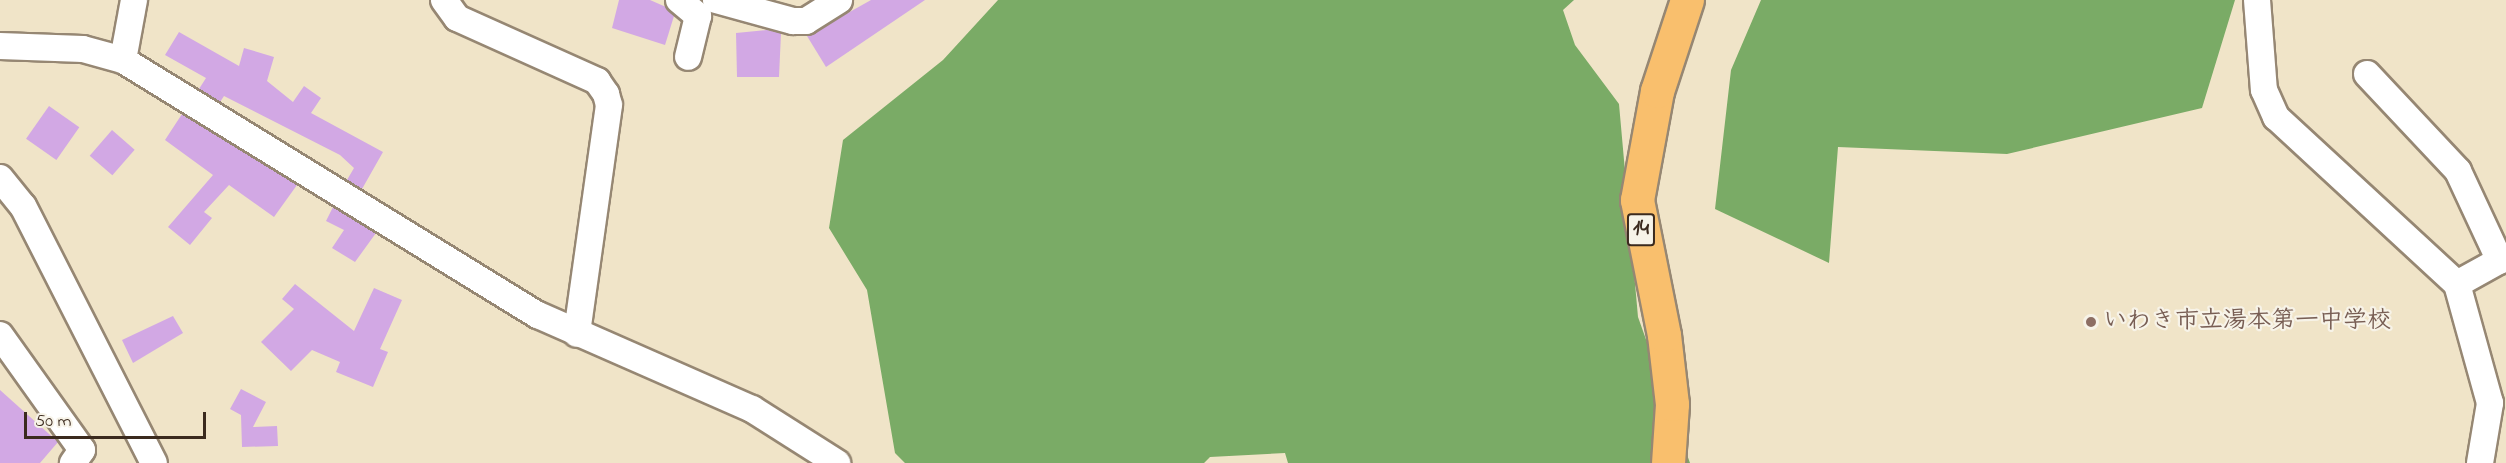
<!DOCTYPE html>
<meta charset="utf-8">
<style>
body{margin:0}
#map{position:relative;width:2506px;height:463px;overflow:hidden;background:#f0e4c8;font-family:"Indie Flower","Klee One",sans-serif}
div>[style]{position:absolute}
.forest>*{inset:0;background:#7aab66}
.building>*{inset:0;background:#d2a8e4;transform-origin:0 0}
.roads{filter:drop-shadow(2px 0 #968773) drop-shadow(-2px 0 #968773) drop-shadow(0 2px #968773) drop-shadow(0 -2px #968773)}
.street>*{height:26px;margin:-13px;padding:0 13px;transform-origin:13px;border-radius:13px;background:#fff}
.primary>*{height:33px;margin:-16.5px;padding:0 16.5px;transform-origin:16.5px;border-radius:16.5px;background:#f9bf6d}
.dots>*{width:16px;height:16px;translate:-50% -50%;box-sizing:border-box;border:3px solid #f7f3e8;border-radius:50%}
span{translate:-50% -50%;white-space:nowrap;text-align:center;line-height:1.15;-webkit-text-stroke:4.5px #f7f3e8;paint-order:stroke}
.shield-label span{padding:2px 4px;background:#f7f3e8;border:2px solid;border-radius:4px;-webkit-text-stroke-width:0}
.shield-label{font-size:22px;color:#3b2a1e;font-weight:700}
.education-label{font-size:24px;color:#785e54;font-weight:700}
.left{translate:0 -50%;text-align:left}
.scale{position:absolute;left:24px;top:412px;width:182px;height:27px;box-sizing:border-box;border:3px solid #3b2a1e;border-top:0;padding-left:8px;font-size:18px;line-height:21px;white-space:nowrap;color:#3b2a1e;-webkit-text-stroke:4px #f7f3e8;paint-order:stroke}
</style>
<div id="map">
<div class="forest">
<div style="clip-path:polygon(998px 0,1574px 0,1563px 10px,1575px 45px,1619px 104px,1638px 317px,1690px 463px,1288px 463px,1285px 453px,1210px 457px,1204px 463px,905px 463px,895px 453px,867px 290px,829px 228px,843px 140px,943px 60px)"></div>
<div style="clip-path:polygon(1761px 0,2235px 0,2202px 108px,2007px 154px,1838px 147px,1829px 263px,1715px 209px,1731px 70px)"></div>
</div>
<div class="building">
<div style="clip-path:polygon(619px 0,650px 0,666px 7px,674px 16px,665px 45px,612px 28px)"></div>
<div style="clip-path:polygon(871px 0,925px 0,826px 67px,807px 36px)"></div>
<div style="clip-path:polygon(767px 30px,781px 33px,779px 77px,737px 77px,736px 33px)"></div>
<div style="clip-path:polygon(179px 32px,239px 66px,244px 48px,274px 57px,267px 81px,293px 102px,304px 86px,321px 98px,311px 113px,383px 152px,362px 189px,347px 180px,354px 168px,340px 155px,224px 96px,220px 102px,199px 89px,206px 78px,165px 55px)"></div>
<div style="left:49px;top:106px;width:37px;height:40px;rotate:35deg"></div>
<div style="clip-path:polygon(182px 114px,297px 185px,274px 217px,229px 185px,204px 212px,212px 218px,190px 245px,168px 227px,213px 175px,165px 140px)"></div>
<div style="left:112px;top:130px;width:30px;height:34px;rotate:41deg"></div>
<div style="clip-path:polygon(333px 207px,376px 233px,355px 262px,332px 248px,344px 230px,326px 221px)"></div>
<div style="clip-path:polygon(295px 284px,354px 331px,374px 288px,402px 300px,380px 349px,388px 352px,373px 387px,336px 372px,340px 362px,312px 350px,291px 371px,261px 342px,294px 309px,282px 299px)"></div>
<div style="clip-path:polygon(173px 316px,183px 333px,133px 363px,122px 340px)"></div>
<div style="clip-path:polygon(241px 389px,266px 402px,253px 427px,277px 426px,278px 446px,242px 447px,241px 415px,230px 409px)"></div>
<div style="clip-path:polygon(0 390px,58px 442px,40px 463px,0 463px)"></div>
</div>
<div class="roads">
<div class="street">
<div style="left:444px;top:0;width:22px;rotate:54deg"></div>
<div style="left:457px;top:18px;width:154px;rotate:24.2deg"></div>
<div style="left:597px;top:81px;width:16px;rotate:55deg"></div>
<div style="left:606px;top:94px;width:11px;rotate:75deg"></div>
<div style="left:609px;top:105px;width:231px;rotate:98deg"></div>
<div style="left:679px;top:0;width:25px;rotate:40deg"></div>
<div style="left:698px;top:16px;width:42px;rotate:103.7deg"></div>
<div style="left:716px;top:0;width:80px;rotate:15.3deg"></div>
<div style="left:793px;top:21px;width:13px"></div>
<div style="left:806px;top:21px;width:39px;rotate:-32deg"></div>
<div style="left:2257px;top:0;width:90px;rotate:85.6deg"></div>
<div style="left:2264px;top:90px;width:30px;rotate:66deg"></div>
<div style="left:2276px;top:117px;width:246px;rotate:42.7deg"></div>
<div style="left:0;top:46px;width:83px;rotate:2.1deg"></div>
<div style="left:83px;top:49px;width:41px;rotate:15.4deg"></div>
<div style="left:123px;top:60px;width:487px;rotate:31.6deg"></div>
<div style="left:538px;top:315px;width:234px;rotate:23.7deg"></div>
<div style="left:752px;top:409px;width:101px;rotate:32.4deg"></div>
<div style="left:123px;top:60px;width:61px;rotate:-79.6deg"></div>
<div style="left:2367px;top:74px;width:133px;rotate:46.8deg"></div>
<div style="left:2458px;top:171px;width:99px;rotate:65deg"></div>
<div style="left:0;top:178px;width:36px;rotate:51deg"></div>
<div style="left:23px;top:206px;width:288px;rotate:63deg"></div>
<div style="left:0;top:335px;width:141px;rotate:54.5deg"></div>
<div style="left:82px;top:450px;width:16px;rotate:125deg"></div>
<div style="left:2480px;top:463px;width:61px;rotate:-80.5deg"></div>
<div style="left:2490px;top:403px;width:123px;rotate:-105.5deg"></div>
<div style="left:2457px;top:284px;width:56px;rotate:-28.9deg"></div>
</div>
<div class="primary">
<div style="left:1668px;top:463px;width:59px;rotate:-86.1deg"></div>
<div style="left:1672px;top:404px;width:69px;rotate:-96.6deg"></div>
<div style="left:1664px;top:335px;width:138px;rotate:-101.3deg"></div>
<div style="left:1637px;top:200px;width:111px;rotate:-79.6deg"></div>
<div style="left:1657px;top:91px;width:96px;rotate:-71.8deg"></div>
</div>
</div>
<div class="dots">
<div style="left:2091px;top:322px;background:#8d6e63"></div>
</div>
<div class="shield-label">
<span style="left:1641px;top:230px">14</span>
</div>
<div class="education-label">
<span class="left" style="left:2103px;top:322px">いわき市立湯本第一中学校</span>
</div>
<div class="scale">50 m</div>
</div>
